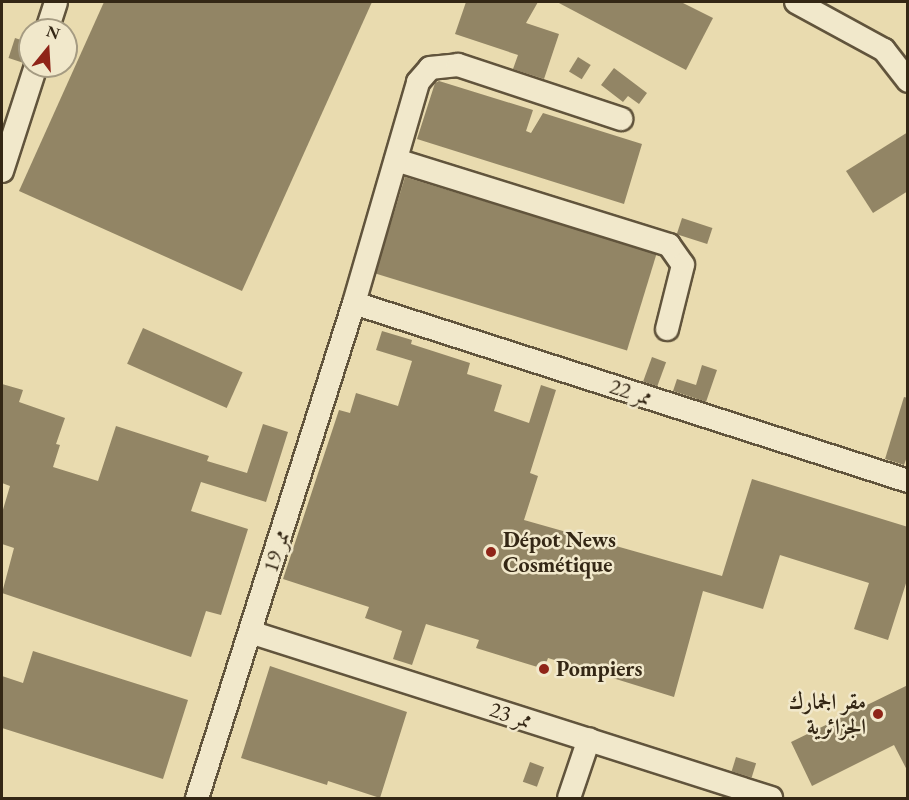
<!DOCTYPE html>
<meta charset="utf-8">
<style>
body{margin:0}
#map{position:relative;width:909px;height:800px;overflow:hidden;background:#e9dbaf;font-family:"EB Garamond",Amiri,serif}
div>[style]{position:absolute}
.building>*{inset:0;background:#928565;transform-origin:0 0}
.roads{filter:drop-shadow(2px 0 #61543c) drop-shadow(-2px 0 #61543c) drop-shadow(0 2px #61543c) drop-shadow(0 -2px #61543c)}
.minor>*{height:22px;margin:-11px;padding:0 11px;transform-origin:11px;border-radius:11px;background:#f1e8cb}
.dots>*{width:16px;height:16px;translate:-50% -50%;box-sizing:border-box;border:3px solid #f1e8cb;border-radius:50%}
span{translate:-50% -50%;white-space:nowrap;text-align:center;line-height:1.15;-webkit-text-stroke:5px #f1e8cb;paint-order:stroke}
.street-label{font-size:22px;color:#342715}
.poi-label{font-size:22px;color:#342715;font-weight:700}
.left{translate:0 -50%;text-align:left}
.right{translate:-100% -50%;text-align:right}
.frame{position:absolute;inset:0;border:3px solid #342715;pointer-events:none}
.north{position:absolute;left:18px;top:18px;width:60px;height:60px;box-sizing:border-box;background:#f1e8cb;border:2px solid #a59b82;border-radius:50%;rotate:18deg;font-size:16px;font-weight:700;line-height:24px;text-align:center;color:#342715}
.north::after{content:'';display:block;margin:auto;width:21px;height:27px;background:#8f2418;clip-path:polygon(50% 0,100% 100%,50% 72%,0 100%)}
</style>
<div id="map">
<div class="building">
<div style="clip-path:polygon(104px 2px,372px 2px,242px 291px,19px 191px)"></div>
<div style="clip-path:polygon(466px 2px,538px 2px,526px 23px,559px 34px,544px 79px,513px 69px,518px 55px,455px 34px)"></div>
<div style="clip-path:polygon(557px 2px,681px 2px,713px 18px,686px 70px)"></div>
<div style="left:15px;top:38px;width:16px;height:21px;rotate:18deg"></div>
<div style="left:578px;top:57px;width:15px;height:17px;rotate:32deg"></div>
<div style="clip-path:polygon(614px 68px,647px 93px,639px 104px,628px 96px,623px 102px,601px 85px)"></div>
<div style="clip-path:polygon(439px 81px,533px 110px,526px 131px,531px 133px,543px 113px,642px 144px,624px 204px,417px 139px,435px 83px)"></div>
<div style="clip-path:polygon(908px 132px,908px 191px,873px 213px,846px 171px)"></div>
<div style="left:405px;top:177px;width:263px;height:101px;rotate:17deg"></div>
<div style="left:682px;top:218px;width:32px;height:17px;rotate:18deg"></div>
<div style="left:143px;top:328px;width:109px;height:39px;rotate:24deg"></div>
<div style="clip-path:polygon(382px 331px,412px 340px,411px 344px,470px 363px,467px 374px,502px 385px,494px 411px,529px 423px,541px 385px,556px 390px,530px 473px,538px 476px,524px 520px,722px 576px,752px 479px,908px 527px,908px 577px,888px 640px,854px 629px,869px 583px,780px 555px,763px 609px,703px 591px,674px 697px,548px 658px,544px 669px,476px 648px,479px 640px,426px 624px,412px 665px,393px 659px,402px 631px,365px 618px,369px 607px,283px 579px,339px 410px,350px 413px,356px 393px,398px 406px,412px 361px,376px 350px)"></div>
<div style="left:652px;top:357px;width:15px;height:26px;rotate:20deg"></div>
<div style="clip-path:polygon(702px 365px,717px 370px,706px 402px,673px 391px,677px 379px,696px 385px)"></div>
<div style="clip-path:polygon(2px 384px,23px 390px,19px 402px,65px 418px,56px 444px,60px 445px,53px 467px,98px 481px,116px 426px,209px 456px,207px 461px,247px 473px,263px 424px,288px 432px,266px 502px,201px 482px,191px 511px,248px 529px,221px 615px,206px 611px,191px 657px,2px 593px,14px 548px,2px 544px,2px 513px,10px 486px,2px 483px)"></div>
<div style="clip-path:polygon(904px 397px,908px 398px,908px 454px,904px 465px,885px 459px)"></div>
<div style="clip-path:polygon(33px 651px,188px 700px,163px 779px,2px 728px,2px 676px,23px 683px)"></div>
<div style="clip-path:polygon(270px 666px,407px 712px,380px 798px,328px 781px,327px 785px,241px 758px)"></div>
<div style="clip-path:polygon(908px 685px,908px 772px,894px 745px,812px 786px,791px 742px)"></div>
<div style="left:736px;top:757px;width:21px;height:15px;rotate:17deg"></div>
<div style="left:530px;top:762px;width:15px;height:21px;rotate:20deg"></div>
</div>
<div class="roads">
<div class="minor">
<div style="left:796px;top:2px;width:100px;rotate:28.6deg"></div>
<div style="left:884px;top:50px;width:39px;rotate:52deg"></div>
<div style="left:47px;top:30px;width:29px;rotate:-72deg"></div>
<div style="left:396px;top:160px;width:286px;rotate:17.3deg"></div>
<div style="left:669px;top:245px;width:24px;rotate:55deg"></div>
<div style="left:683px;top:265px;width:66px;rotate:104deg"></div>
<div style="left:2px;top:171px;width:110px;rotate:-72.1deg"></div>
<div style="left:354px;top:303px;width:582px;rotate:17.81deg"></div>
<div style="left:250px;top:632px;width:547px;rotate:17.67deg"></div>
<div style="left:197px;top:798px;width:519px;rotate:-72.4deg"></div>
<div style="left:354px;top:303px;width:230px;rotate:-73.8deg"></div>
<div style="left:418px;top:82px;width:18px;rotate:-49deg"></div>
<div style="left:430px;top:68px;width:28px;rotate:-6deg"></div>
<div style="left:458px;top:65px;width:172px;rotate:18.3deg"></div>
<div style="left:569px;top:798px;width:62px;rotate:-71.3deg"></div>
</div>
</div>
<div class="dots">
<div style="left:491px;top:552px;background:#8f2418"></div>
<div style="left:544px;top:669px;background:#8f2418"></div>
<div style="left:878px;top:714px;background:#8f2418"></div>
</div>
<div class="street-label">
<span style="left:631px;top:392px;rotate:18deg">ممر 22</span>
<span style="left:276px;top:551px;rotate:-72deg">ممر 19</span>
<span style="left:511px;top:715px;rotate:18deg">ممر 23</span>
</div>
<div class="poi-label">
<span class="left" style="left:503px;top:552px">Dépot News<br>Cosmétique</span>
<span class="left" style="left:556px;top:669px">Pompiers</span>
<span class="right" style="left:866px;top:714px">مقر الجمارك<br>الجزائرية</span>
</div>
<div class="frame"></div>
<div class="north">N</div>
</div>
